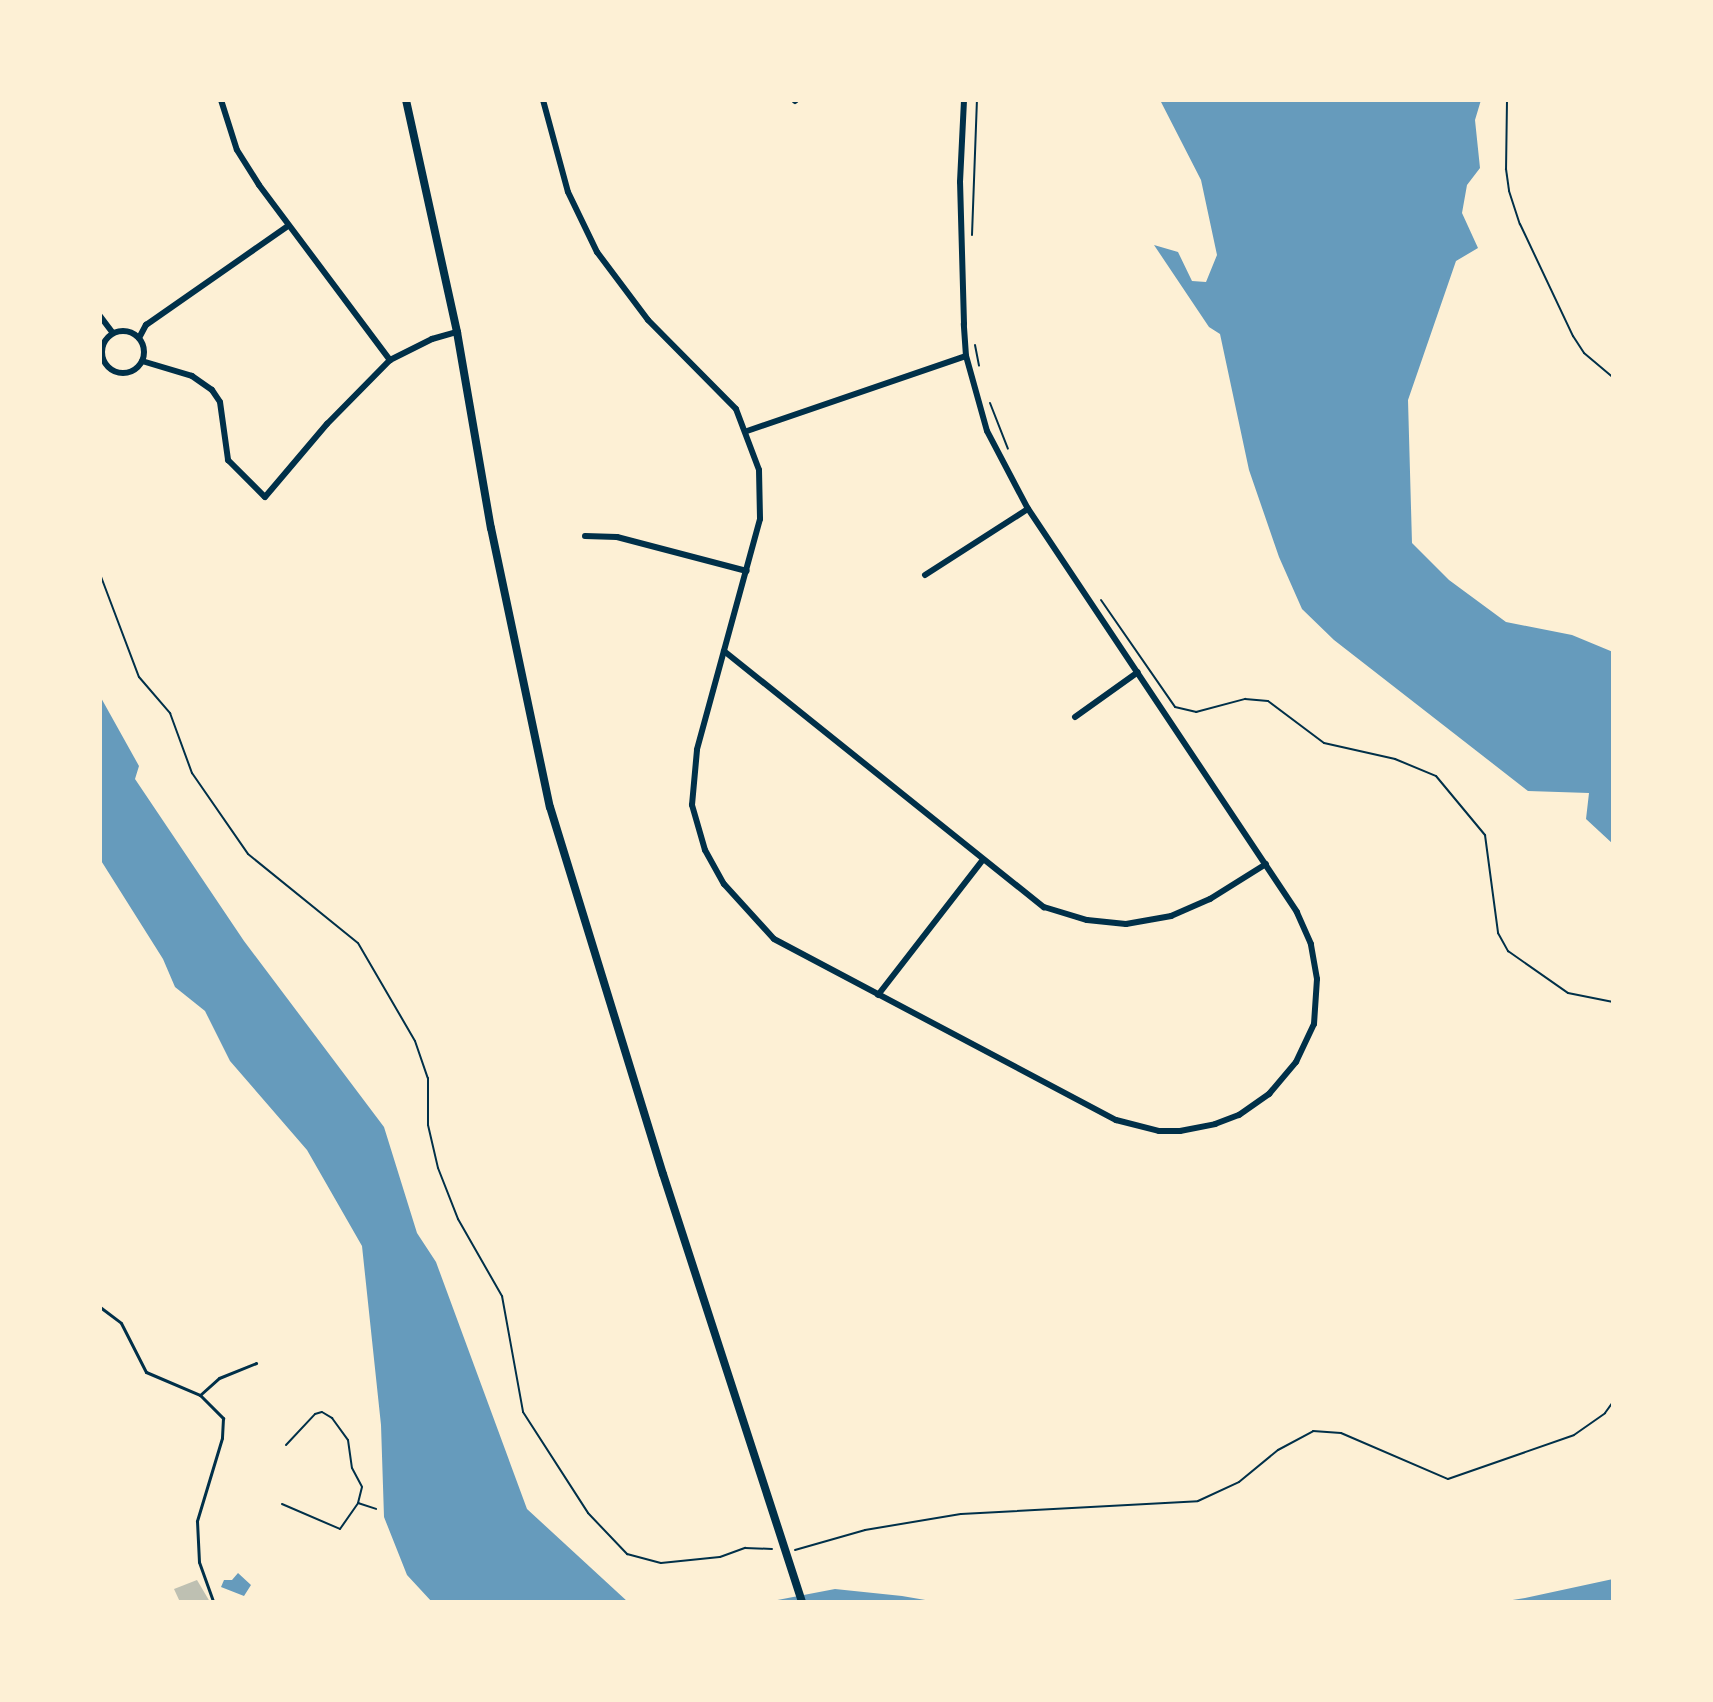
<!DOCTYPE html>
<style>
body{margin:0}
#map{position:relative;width:1713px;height:1702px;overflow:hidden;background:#fdf0d5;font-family:"Zilla Slab",serif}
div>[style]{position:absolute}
.water>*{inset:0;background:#669bbc}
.building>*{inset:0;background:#bec0b2}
.path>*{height:2px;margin:-1px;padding:0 1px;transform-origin:1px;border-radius:1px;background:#003049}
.service>*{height:3px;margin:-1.5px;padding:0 1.5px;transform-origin:1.5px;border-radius:1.5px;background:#003049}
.minor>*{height:6px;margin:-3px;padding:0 3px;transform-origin:3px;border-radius:3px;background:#003049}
.minor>.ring{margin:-3px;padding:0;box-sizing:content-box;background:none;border:6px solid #003049;border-radius:50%}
.secondary>*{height:8px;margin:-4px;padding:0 4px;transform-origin:4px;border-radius:4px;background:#003049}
span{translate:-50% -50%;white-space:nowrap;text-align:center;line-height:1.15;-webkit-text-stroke:7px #fdf0d5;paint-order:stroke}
.frame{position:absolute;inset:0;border:102px solid #fdf0d5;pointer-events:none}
</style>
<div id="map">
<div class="water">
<div style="clip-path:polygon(1160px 100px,1481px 100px,1475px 120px,1480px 168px,1467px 185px,1462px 213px,1478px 248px,1456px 261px,1408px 400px,1412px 543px,1449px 580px,1506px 622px,1572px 635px,1613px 652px,1613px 844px,1586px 819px,1589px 793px,1528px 791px,1334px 640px,1302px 609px,1279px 557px,1249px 470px,1220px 334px,1209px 327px,1154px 245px,1178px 252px,1192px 281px,1206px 282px,1217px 255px,1201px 180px)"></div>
<div style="clip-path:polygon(100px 696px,139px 766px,135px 779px,244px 941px,384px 1127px,417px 1233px,436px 1262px,527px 1509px,628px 1602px,432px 1602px,407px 1575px,384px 1517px,381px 1425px,362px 1246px,307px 1150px,230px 1061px,205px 1011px,175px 987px,163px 959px,100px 859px)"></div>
<div style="clip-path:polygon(238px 1573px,251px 1585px,244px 1596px,221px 1587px,224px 1580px,232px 1580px)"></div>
<div style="clip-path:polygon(1613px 1579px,1613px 1602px,1500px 1602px,1525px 1598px)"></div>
<div style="clip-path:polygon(835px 1589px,902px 1596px,937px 1602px,767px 1602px)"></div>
</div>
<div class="building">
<div style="clip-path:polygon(197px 1580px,210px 1602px,180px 1602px,174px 1589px)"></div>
</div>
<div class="path">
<div style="left:1507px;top:100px;width:69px;rotate:90.8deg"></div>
<div style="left:1506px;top:169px;width:22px;rotate:82deg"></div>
<div style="left:1509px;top:191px;width:35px;rotate:72deg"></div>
<div style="left:1520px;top:224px;width:124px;rotate:64.7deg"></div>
<div style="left:1573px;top:336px;width:20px;rotate:57deg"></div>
<div style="left:1584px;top:353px;width:38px;rotate:40deg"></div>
<div style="left:972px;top:235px;width:135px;rotate:-87.9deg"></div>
<div style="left:975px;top:345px;width:21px;rotate:79deg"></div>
<div style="left:990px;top:403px;width:49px;rotate:68.6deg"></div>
<div style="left:100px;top:574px;width:110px;rotate:69.3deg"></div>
<div style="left:139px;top:677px;width:48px;rotate:49.3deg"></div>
<div style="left:170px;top:713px;width:64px;rotate:69.9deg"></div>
<div style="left:192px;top:773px;width:98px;rotate:55.3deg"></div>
<div style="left:248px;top:854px;width:141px;rotate:39deg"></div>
<div style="left:358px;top:943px;width:113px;rotate:59.8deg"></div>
<div style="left:415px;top:1041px;width:39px;rotate:71deg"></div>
<div style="left:428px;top:1078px;width:47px;rotate:90deg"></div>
<div style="left:428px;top:1125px;width:44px;rotate:76.9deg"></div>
<div style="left:438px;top:1168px;width:55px;rotate:68.6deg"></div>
<div style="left:458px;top:1219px;width:89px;rotate:60.3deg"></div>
<div style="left:502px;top:1296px;width:118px;rotate:79.7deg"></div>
<div style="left:523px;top:1412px;width:120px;rotate:57.2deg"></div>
<div style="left:588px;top:1513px;width:57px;rotate:46.4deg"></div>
<div style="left:627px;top:1554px;width:35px;rotate:15deg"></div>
<div style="left:661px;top:1563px;width:59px;rotate:-5.8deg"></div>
<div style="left:720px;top:1557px;width:27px;rotate:-20deg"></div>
<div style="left:745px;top:1548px;width:27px;rotate:2deg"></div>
<div style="left:1101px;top:600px;width:130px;rotate:55.3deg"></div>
<div style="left:1175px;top:707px;width:22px;rotate:13deg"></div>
<div style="left:1196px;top:712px;width:51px;rotate:-14.9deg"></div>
<div style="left:1245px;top:699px;width:23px;rotate:5deg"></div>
<div style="left:1268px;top:701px;width:70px;rotate:36.9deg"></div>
<div style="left:1324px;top:743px;width:73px;rotate:12.7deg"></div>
<div style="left:1395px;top:759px;width:44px;rotate:22.5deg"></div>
<div style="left:1436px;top:776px;width:77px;rotate:50.3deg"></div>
<div style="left:1485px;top:835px;width:99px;rotate:82.4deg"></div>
<div style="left:1498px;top:933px;width:21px;rotate:61deg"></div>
<div style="left:1508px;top:951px;width:73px;rotate:35deg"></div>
<div style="left:1568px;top:993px;width:46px;rotate:11.3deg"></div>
<div style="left:286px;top:1445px;width:42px;rotate:-46.9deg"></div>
<div style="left:315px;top:1414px;width:7px;rotate:-16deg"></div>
<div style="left:322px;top:1412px;width:12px;rotate:31deg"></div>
<div style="left:332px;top:1418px;width:27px;rotate:54deg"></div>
<div style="left:348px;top:1440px;width:28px;rotate:82deg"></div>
<div style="left:352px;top:1468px;width:21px;rotate:62deg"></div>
<div style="left:362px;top:1487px;width:16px;rotate:104deg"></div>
<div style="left:282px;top:1504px;width:63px;rotate:23.3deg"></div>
<div style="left:340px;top:1529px;width:32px;rotate:-55deg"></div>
<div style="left:358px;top:1503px;width:19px;rotate:18deg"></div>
<div style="left:795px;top:1550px;width:73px;rotate:-15.9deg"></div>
<div style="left:865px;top:1530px;width:97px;rotate:-9.5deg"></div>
<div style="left:961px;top:1514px;width:237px;rotate:-3.1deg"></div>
<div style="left:1198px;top:1501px;width:45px;rotate:-24.9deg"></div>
<div style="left:1239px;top:1482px;width:50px;rotate:-39.4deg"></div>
<div style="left:1278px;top:1450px;width:40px;rotate:-28deg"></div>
<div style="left:1313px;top:1431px;width:28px;rotate:4deg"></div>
<div style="left:1341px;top:1433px;width:116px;rotate:23.3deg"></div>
<div style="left:1448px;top:1479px;width:133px;rotate:-19.2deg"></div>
<div style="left:1574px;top:1435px;width:38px;rotate:-35deg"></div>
<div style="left:1605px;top:1413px;width:14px;rotate:-54deg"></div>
</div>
<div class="service">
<div style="left:100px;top:1307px;width:26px;rotate:37deg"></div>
<div style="left:121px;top:1323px;width:55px;rotate:63deg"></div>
<div style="left:146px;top:1372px;width:59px;rotate:23.1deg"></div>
<div style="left:200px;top:1395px;width:33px;rotate:45deg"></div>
<div style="left:223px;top:1418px;width:20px;rotate:93deg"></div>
<div style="left:222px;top:1438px;width:87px;rotate:106.8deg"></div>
<div style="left:197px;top:1521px;width:41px;rotate:87.2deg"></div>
<div style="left:199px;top:1562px;width:41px;rotate:70.3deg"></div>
<div style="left:200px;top:1395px;width:25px;rotate:-42deg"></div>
<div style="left:219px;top:1378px;width:40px;rotate:-22deg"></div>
</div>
<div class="minor">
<div style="left:221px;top:100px;width:52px;rotate:72.3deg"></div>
<div style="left:237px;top:150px;width:41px;rotate:57.8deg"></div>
<div style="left:259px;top:185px;width:219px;rotate:53.2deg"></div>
<div style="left:543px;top:100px;width:95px;rotate:74.8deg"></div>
<div style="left:568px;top:192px;width:67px;rotate:64.2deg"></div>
<div style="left:597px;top:252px;width:85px;rotate:53.1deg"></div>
<div style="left:648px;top:320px;width:125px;rotate:45.3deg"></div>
<div style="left:736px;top:409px;width:65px;rotate:69.3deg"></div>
<div style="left:759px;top:470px;width:49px;rotate:88.8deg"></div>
<div style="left:760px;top:519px;width:239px;rotate:105.3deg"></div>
<div style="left:697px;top:750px;width:55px;rotate:95.2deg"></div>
<div style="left:692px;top:805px;width:47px;rotate:73.9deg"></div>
<div style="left:705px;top:850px;width:39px;rotate:61deg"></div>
<div style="left:724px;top:884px;width:74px;rotate:47.7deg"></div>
<div style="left:774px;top:939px;width:387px;rotate:27.9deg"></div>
<div style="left:1116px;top:1120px;width:44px;rotate:14.3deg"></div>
<div style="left:1159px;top:1131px;width:21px"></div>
<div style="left:1180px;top:1131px;width:36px;rotate:-11deg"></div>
<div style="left:1215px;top:1124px;width:26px;rotate:-21deg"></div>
<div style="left:1239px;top:1115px;width:37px;rotate:-35deg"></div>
<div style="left:1269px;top:1094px;width:42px;rotate:-49.8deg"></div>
<div style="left:1296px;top:1062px;width:42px;rotate:-64.7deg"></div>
<div style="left:1314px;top:1024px;width:45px;rotate:-86.2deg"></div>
<div style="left:1317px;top:979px;width:36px;rotate:-100deg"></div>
<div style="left:1311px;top:944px;width:35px;rotate:-114deg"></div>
<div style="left:1297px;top:912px;width:485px;rotate:-123.7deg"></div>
<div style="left:1028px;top:509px;width:88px;rotate:-117.7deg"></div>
<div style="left:987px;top:431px;width:78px;rotate:-105.6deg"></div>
<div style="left:966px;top:356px;width:32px;rotate:-94deg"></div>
<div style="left:964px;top:324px;width:142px;rotate:-91.6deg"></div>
<div style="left:960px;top:182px;width:82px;rotate:-87.2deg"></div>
<div style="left:795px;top:101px;width:1px;rotate:-45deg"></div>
<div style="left:100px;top:316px;width:21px;rotate:53deg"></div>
<div class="ring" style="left:102px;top:331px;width:36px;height:36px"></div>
<div style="left:139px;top:338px;width:15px;rotate:-62deg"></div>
<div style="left:146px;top:325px;width:173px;rotate:-34.9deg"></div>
<div style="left:142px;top:361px;width:52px;rotate:16.7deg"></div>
<div style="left:192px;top:376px;width:24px;rotate:35deg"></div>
<div style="left:212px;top:390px;width:14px;rotate:56deg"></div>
<div style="left:220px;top:402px;width:59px;rotate:82.1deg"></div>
<div style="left:228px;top:460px;width:52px;rotate:45deg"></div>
<div style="left:265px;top:497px;width:96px;rotate:-49.7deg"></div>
<div style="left:327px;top:424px;width:90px;rotate:-45.5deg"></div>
<div style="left:390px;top:360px;width:47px;rotate:-26.6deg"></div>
<div style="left:432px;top:339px;width:26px;rotate:-16deg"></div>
<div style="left:747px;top:431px;width:231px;rotate:-18.9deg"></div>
<div style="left:585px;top:536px;width:32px;rotate:2deg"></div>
<div style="left:617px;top:537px;width:134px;rotate:14.7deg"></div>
<div style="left:925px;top:575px;width:122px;rotate:-32.7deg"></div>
<div style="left:724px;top:651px;width:410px;rotate:38.7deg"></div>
<div style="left:1044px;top:907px;width:45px;rotate:16.8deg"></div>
<div style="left:1087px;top:920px;width:39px;rotate:6deg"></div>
<div style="left:1126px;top:924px;width:46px;rotate:-10.1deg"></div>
<div style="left:1171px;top:916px;width:43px;rotate:-23.6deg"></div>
<div style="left:1210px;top:899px;width:66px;rotate:-32deg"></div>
<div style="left:1075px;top:717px;width:77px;rotate:-35.5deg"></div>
<div style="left:878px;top:995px;width:170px;rotate:-52.2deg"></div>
</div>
<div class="secondary">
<div style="left:406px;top:100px;width:238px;rotate:77.6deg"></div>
<div style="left:457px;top:332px;width:199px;rotate:80.2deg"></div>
<div style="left:491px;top:528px;width:285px;rotate:78.1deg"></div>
<div style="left:550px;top:807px;width:384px;rotate:72.9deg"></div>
<div style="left:663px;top:1174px;width:450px;rotate:72deg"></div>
</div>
<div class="frame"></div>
</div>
